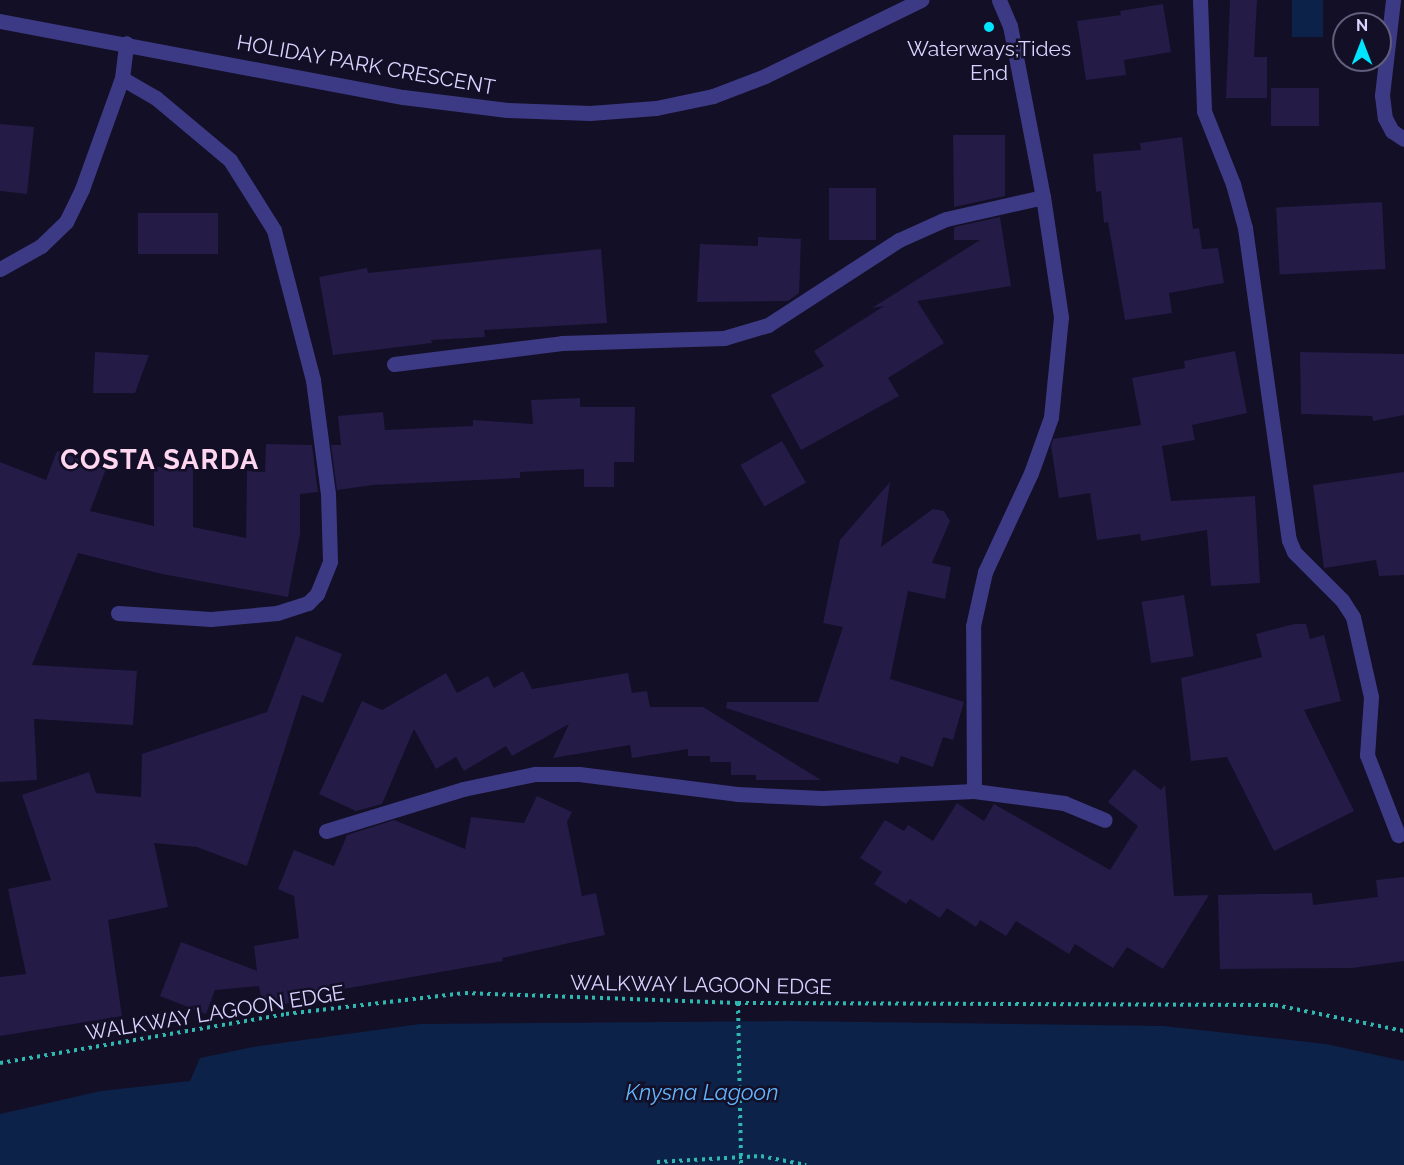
<!DOCTYPE html>
<style>
body{margin:0}
#map{position:relative;width:1404px;height:1165px;overflow:hidden;background:#130f26;font-family:Raleway,sans-serif}
div>[style]{position:absolute}
.water>*{inset:0;background:#0c2248;transform-origin:0 0}
.building>*{inset:0;background:#241b47;transform-origin:0 0}
.path>*{height:4px;margin-top:-2px;transform-origin:0;background:repeating-linear-gradient(90deg,#2fb8b0 0 3px,transparent 0 7.5px)}
.street>*{height:15px;margin:-7.5px;padding:0 7.5px;transform-origin:7.5px;border-radius:7.5px;background:#3d3a85}
.dots>*{width:16px;height:16px;translate:-50% -50%;box-sizing:border-box;border:3px solid #130f26;border-radius:50%}
span{translate:-50% -50%;white-space:nowrap;text-align:center;line-height:1.15;-webkit-text-stroke:5px #130f26;paint-order:stroke}
.poi-label{font-size:21px;color:#d9d4ff}
.street-label{font-size:21px;color:#d9d4ff}
.water-label{font-size:22px;color:#62b6ff;font-style:italic}
.district-label{font-size:27px;color:#ffd6f0;font-weight:700;letter-spacing:1.5px}
.north{position:absolute;left:1332px;top:12px;width:60px;height:60px;box-sizing:border-box;background:#130f26;border:2px solid #625e7d;border-radius:50%;rotate:0deg;font-size:16px;font-weight:700;line-height:24px;text-align:center;color:#d9d4ff}
.north::after{content:'';display:block;margin:auto;width:21px;height:27px;background:#00e5ff;clip-path:polygon(50% 0,100% 100%,50% 72%,0 100%)}
</style>
<div id="map">
<div class="water">
<div style="left:1292px;top:0;width:31px;height:37px"></div>
<div style="clip-path:polygon(788px 1021px,1164px 1026px,1326px 1044px,1404px 1061px,1404px 1165px,0 1165px,0 1114px,101px 1091px,190px 1081px,200px 1058px,253px 1047px,420px 1024px)"></div>
</div>
<div class="building">
<div style="clip-path:polygon(1230px 0,1257px 0,1254px 57px,1267px 57px,1267px 98px,1226px 98px)"></div>
<div style="clip-path:polygon(1163px 4px,1171px 52px,1124px 60px,1126px 75px,1086px 80px,1077px 21px,1121px 15px,1120px 11px)"></div>
<div style="left:1319px;top:88px;width:38px;height:48px;rotate:90deg"></div>
<div style="clip-path:polygon(0 124px,34px 127px,27px 194px,0 191px)"></div>
<div style="clip-path:polygon(953px 135px,1005px 135px,1005px 196px,954px 207px)"></div>
<div style="clip-path:polygon(1182px 137px,1193px 229px,1199px 228px,1202px 249px,1218px 248px,1224px 283px,1169px 293px,1172px 313px,1125px 320px,1108px 222px,1104px 223px,1101px 191px,1096px 192px,1093px 154px,1141px 150px,1140px 143px)"></div>
<div style="left:829px;top:188px;width:47px;height:52px"></div>
<div style="left:1382px;top:202px;width:67px;height:106px;rotate:87deg"></div>
<div style="left:138px;top:213px;width:80px;height:41px"></div>
<div style="clip-path:polygon(1000px 217px,1011px 286px,917px 301px,944px 343px,888px 378px,899px 396px,801px 450px,771px 395px,824px 366px,814px 351px,884px 306px,872px 308px,980px 240px,954px 240px,954px 227px)"></div>
<div style="clip-path:polygon(758px 237px,801px 239px,799px 293px,788px 301px,697px 302px,700px 244px,758px 246px)"></div>
<div style="clip-path:polygon(601px 249px,607px 323px,484px 330px,485px 337px,431px 340px,432px 343px,333px 355px,319px 277px,367px 268px,368px 273px)"></div>
<div style="clip-path:polygon(1235px 351px,1247px 413px,1192px 425px,1195px 440px,1162px 446px,1171px 501px,1255px 496px,1260px 583px,1211px 586px,1207px 530px,1141px 541px,1140px 534px,1097px 540px,1090px 493px,1059px 498px,1051px 446px,1053px 439px,1141px 425px,1132px 378px,1185px 368px,1184px 361px)"></div>
<div style="clip-path:polygon(95px 352px,149px 355px,135px 393px,93px 393px)"></div>
<div style="clip-path:polygon(1300px 352px,1404px 354px,1404px 415px,1373px 421px,1372px 416px,1301px 414px)"></div>
<div style="clip-path:polygon(580px 398px,580px 407px,635px 407px,634px 462px,614px 462px,614px 487px,584px 487px,584px 469px,520px 472px,520px 478px,373px 485px,337px 490px,331px 445px,341px 445px,338px 416px,383px 412px,385px 430px,473px 426px,473px 420px,533px 424px,531px 400px)"></div>
<div style="left:782px;top:441px;width:48px;height:48px;rotate:60deg"></div>
<div style="clip-path:polygon(266px 444px,312px 445px,318px 492px,300px 494px,300px 534px,288px 597px,162px 574px,78px 553px,32px 665px,137px 671px,133px 725px,34px 719px,37px 780px,0 782px,0 462px,46px 480px,57px 451px,106px 469px,90px 511px,154px 526px,154px 467px,193px 467px,193px 527px,246px 538px,247px 471px,265px 472px)"></div>
<div style="clip-path:polygon(1404px 472px,1404px 575px,1379px 576px,1376px 560px,1324px 568px,1313px 485px)"></div>
<div style="clip-path:polygon(890px 482px,881px 547px,933px 509px,944px 511px,950px 521px,932px 563px,951px 567px,945px 599px,908px 591px,890px 679px,964px 702px,953px 740px,943px 737px,933px 767px,901px 756px,898px 764px,726px 708px,727px 702px,818px 702px,843px 627px,823px 623px,840px 540px)"></div>
<div style="left:1184px;top:595px;width:62px;height:43px;rotate:81deg"></div>
<div style="clip-path:polygon(1294px 624px,1306px 624px,1310px 639px,1324px 635px,1341px 701px,1304px 710px,1354px 811px,1274px 851px,1227px 757px,1191px 761px,1181px 678px,1262px 657px,1256px 634px)"></div>
<div style="clip-path:polygon(296px 636px,342px 654px,323px 703px,302px 695px,247px 866px,197px 847px,154px 843px,168px 907px,108px 920px,122px 1016px,0 1036px,0 977px,26px 974px,8px 889px,51px 880px,22px 795px,89px 772px,96px 793px,141px 797px,142px 754px,267px 712px)"></div>
<div style="clip-path:polygon(523px 671px,532px 689px,628px 673px,632px 693px,647px 691px,650px 707px,703px 707px,821px 780px,756px 780px,756px 775px,731px 775px,731px 762px,710px 762px,710px 756px,688px 756px,688px 749px,632px 758px,630px 745px,553px 758px,569px 724px,512px 756px,506px 746px,464px 771px,456px 757px,436px 769px,414px 729px,382px 804px,356px 811px,319px 794px,362px 701px,382px 710px,446px 673px,457px 693px,488px 676px,494px 688px)"></div>
<div style="clip-path:polygon(1134px 769px,1161px 790px,1165px 785px,1174px 896px,1209px 895px,1163px 969px,1127px 947px,1113px 968px,1075px 944px,1069px 954px,1016px 921px,1006px 936px,980px 920px,976px 927px,947px 908px,940px 918px,910px 899px,906px 904px,874px 884px,882px 872px,860px 858px,885px 820px,904px 831px,908px 825px,933px 841px,957px 803px,984px 821px,994px 804px,1110px 870px,1138px 826px,1108px 802px)"></div>
<div style="clip-path:polygon(537px 796px,572px 812px,567px 822px,582px 896px,596px 893px,605px 935px,502px 958px,503px 961px,298px 997px,299px 1002px,268px 1006px,267px 1001px,262px 1002px,259px 986px,215px 990px,206px 1014px,160px 996px,181px 942px,257px 971px,254px 946px,299px 938px,294px 896px,278px 889px,294px 850px,334px 866px,347px 835px,394px 820px,465px 849px,471px 817px,524px 823px)"></div>
<div style="clip-path:polygon(1404px 877px,1404px 961px,1352px 968px,1220px 969px,1218px 895px,1312px 893px,1313px 905px,1378px 897px,1376px 880px)"></div>
</div>
<div class="path">
<div style="left:738px;top:1003px;width:162px;rotate:88.9deg"></div>
<div style="left:0;top:1063px;width:290px;rotate:-9.7deg"></div>
<div style="left:286px;top:1014px;width:180px;rotate:-6.7deg"></div>
<div style="left:465px;top:993px;width:273px;rotate:2.1deg"></div>
<div style="left:738px;top:1003px;width:537px;rotate:0.21deg"></div>
<div style="left:1275px;top:1005px;width:132px;rotate:11.4deg"></div>
<div style="left:657px;top:1162px;width:104px;rotate:-3.3deg"></div>
<div style="left:761px;top:1156px;width:46px;rotate:11.3deg"></div>
</div>
<div class="street">
<div style="left:1200px;top:0;width:111px;rotate:87.9deg"></div>
<div style="left:1204px;top:111px;width:79px;rotate:68.3deg"></div>
<div style="left:1233px;top:184px;width:46px;rotate:74.7deg"></div>
<div style="left:1245px;top:228px;width:315px;rotate:82deg"></div>
<div style="left:1289px;top:540px;width:13px;rotate:67deg"></div>
<div style="left:1294px;top:552px;width:68px;rotate:45deg"></div>
<div style="left:1342px;top:600px;width:20px;rotate:57deg"></div>
<div style="left:1353px;top:617px;width:82px;rotate:77.3deg"></div>
<div style="left:1371px;top:697px;width:58px;rotate:93.9deg"></div>
<div style="left:1367px;top:755px;width:86px;rotate:68.8deg"></div>
<div style="left:1393px;top:0;width:96px;rotate:96.6deg"></div>
<div style="left:1382px;top:95px;width:23px;rotate:83deg"></div>
<div style="left:1385px;top:118px;width:15px;rotate:62deg"></div>
<div style="left:1392px;top:131px;width:14px;rotate:34deg"></div>
<div style="left:0;top:21px;width:410px;rotate:10.7deg"></div>
<div style="left:403px;top:97px;width:105px;rotate:7.1deg"></div>
<div style="left:507px;top:110px;width:83px;rotate:2.1deg"></div>
<div style="left:590px;top:113px;width:66px;rotate:-4.3deg"></div>
<div style="left:656px;top:108px;width:58px;rotate:-11.9deg"></div>
<div style="left:713px;top:96px;width:56px;rotate:-21deg"></div>
<div style="left:765px;top:76px;width:174px;rotate:-26deg"></div>
<div style="left:0;top:269px;width:47px;rotate:-29.3deg"></div>
<div style="left:41px;top:246px;width:35px;rotate:-44deg"></div>
<div style="left:66px;top:222px;width:37px;rotate:-64deg"></div>
<div style="left:82px;top:189px;width:118px;rotate:-70.2deg"></div>
<div style="left:122px;top:78px;width:35px;rotate:-83deg"></div>
<div style="left:394px;top:364px;width:169px;rotate:-7.1deg"></div>
<div style="left:562px;top:343px;width:162px;rotate:-1.8deg"></div>
<div style="left:724px;top:338px;width:46px;rotate:-16.5deg"></div>
<div style="left:768px;top:325px;width:156px;rotate:-33deg"></div>
<div style="left:899px;top:240px;width:51px;rotate:-24.1deg"></div>
<div style="left:946px;top:219px;width:99px;rotate:-12.8deg"></div>
<div style="left:118px;top:613px;width:93px;rotate:3.7deg"></div>
<div style="left:211px;top:619px;width:66px;rotate:-5.2deg"></div>
<div style="left:277px;top:613px;width:33px;rotate:-18deg"></div>
<div style="left:308px;top:603px;width:13px;rotate:-45deg"></div>
<div style="left:317px;top:594px;width:35px;rotate:-68deg"></div>
<div style="left:330px;top:561px;width:67px;rotate:-91.7deg"></div>
<div style="left:328px;top:494px;width:115px;rotate:-97.5deg"></div>
<div style="left:313px;top:380px;width:155px;rotate:-104.6deg"></div>
<div style="left:274px;top:230px;width:83px;rotate:-122.2deg"></div>
<div style="left:230px;top:160px;width:97px;rotate:-140deg"></div>
<div style="left:156px;top:98px;width:39px;rotate:-150deg"></div>
<div style="left:974px;top:791px;width:165px;rotate:-90.3deg"></div>
<div style="left:973px;top:626px;width:55px;rotate:-77.5deg"></div>
<div style="left:985px;top:572px;width:109px;rotate:-65.1deg"></div>
<div style="left:1031px;top:473px;width:59px;rotate:-70.3deg"></div>
<div style="left:1051px;top:417px;width:100px;rotate:-84.3deg"></div>
<div style="left:1061px;top:317px;width:121px;rotate:-98.5deg"></div>
<div style="left:1043px;top:197px;width:174px;rotate:-100.9deg"></div>
<div style="left:1010px;top:26px;width:28px;rotate:-113deg"></div>
<div style="left:326px;top:831px;width:143px;rotate:-17deg"></div>
<div style="left:463px;top:789px;width:74px;rotate:-11.8deg"></div>
<div style="left:535px;top:774px;width:44px"></div>
<div style="left:579px;top:774px;width:159px;rotate:7.2deg"></div>
<div style="left:737px;top:794px;width:85px;rotate:2.7deg"></div>
<div style="left:822px;top:798px;width:152px;rotate:-2.6deg"></div>
<div style="left:974px;top:791px;width:91px;rotate:7.6deg"></div>
<div style="left:1064px;top:803px;width:44px;rotate:22.5deg"></div>
</div>
<div class="dots">
<div style="left:989px;top:27px;background:#00e5ff"></div>
</div>
<div class="poi-label">
<span style="left:989px;top:61px">Waterways;Tides<br>End</span>
</div>
<div class="street-label">
<span style="left:366px;top:65px;rotate:10deg">HOLIDAY PARK CRESCENT</span>
<span style="left:701px;top:985px;rotate:1deg">WALKWAY LAGOON EDGE</span>
<span style="left:215px;top:1013px;rotate:-9deg">WALKWAY LAGOON EDGE</span>
</div>
<div class="water-label">
<span style="left:702px;top:1093px">Knysna Lagoon</span>
</div>
<div class="district-label">
<span style="left:160px;top:460px">COSTA SARDA</span>
</div>
<div class="north">N</div>
</div>
